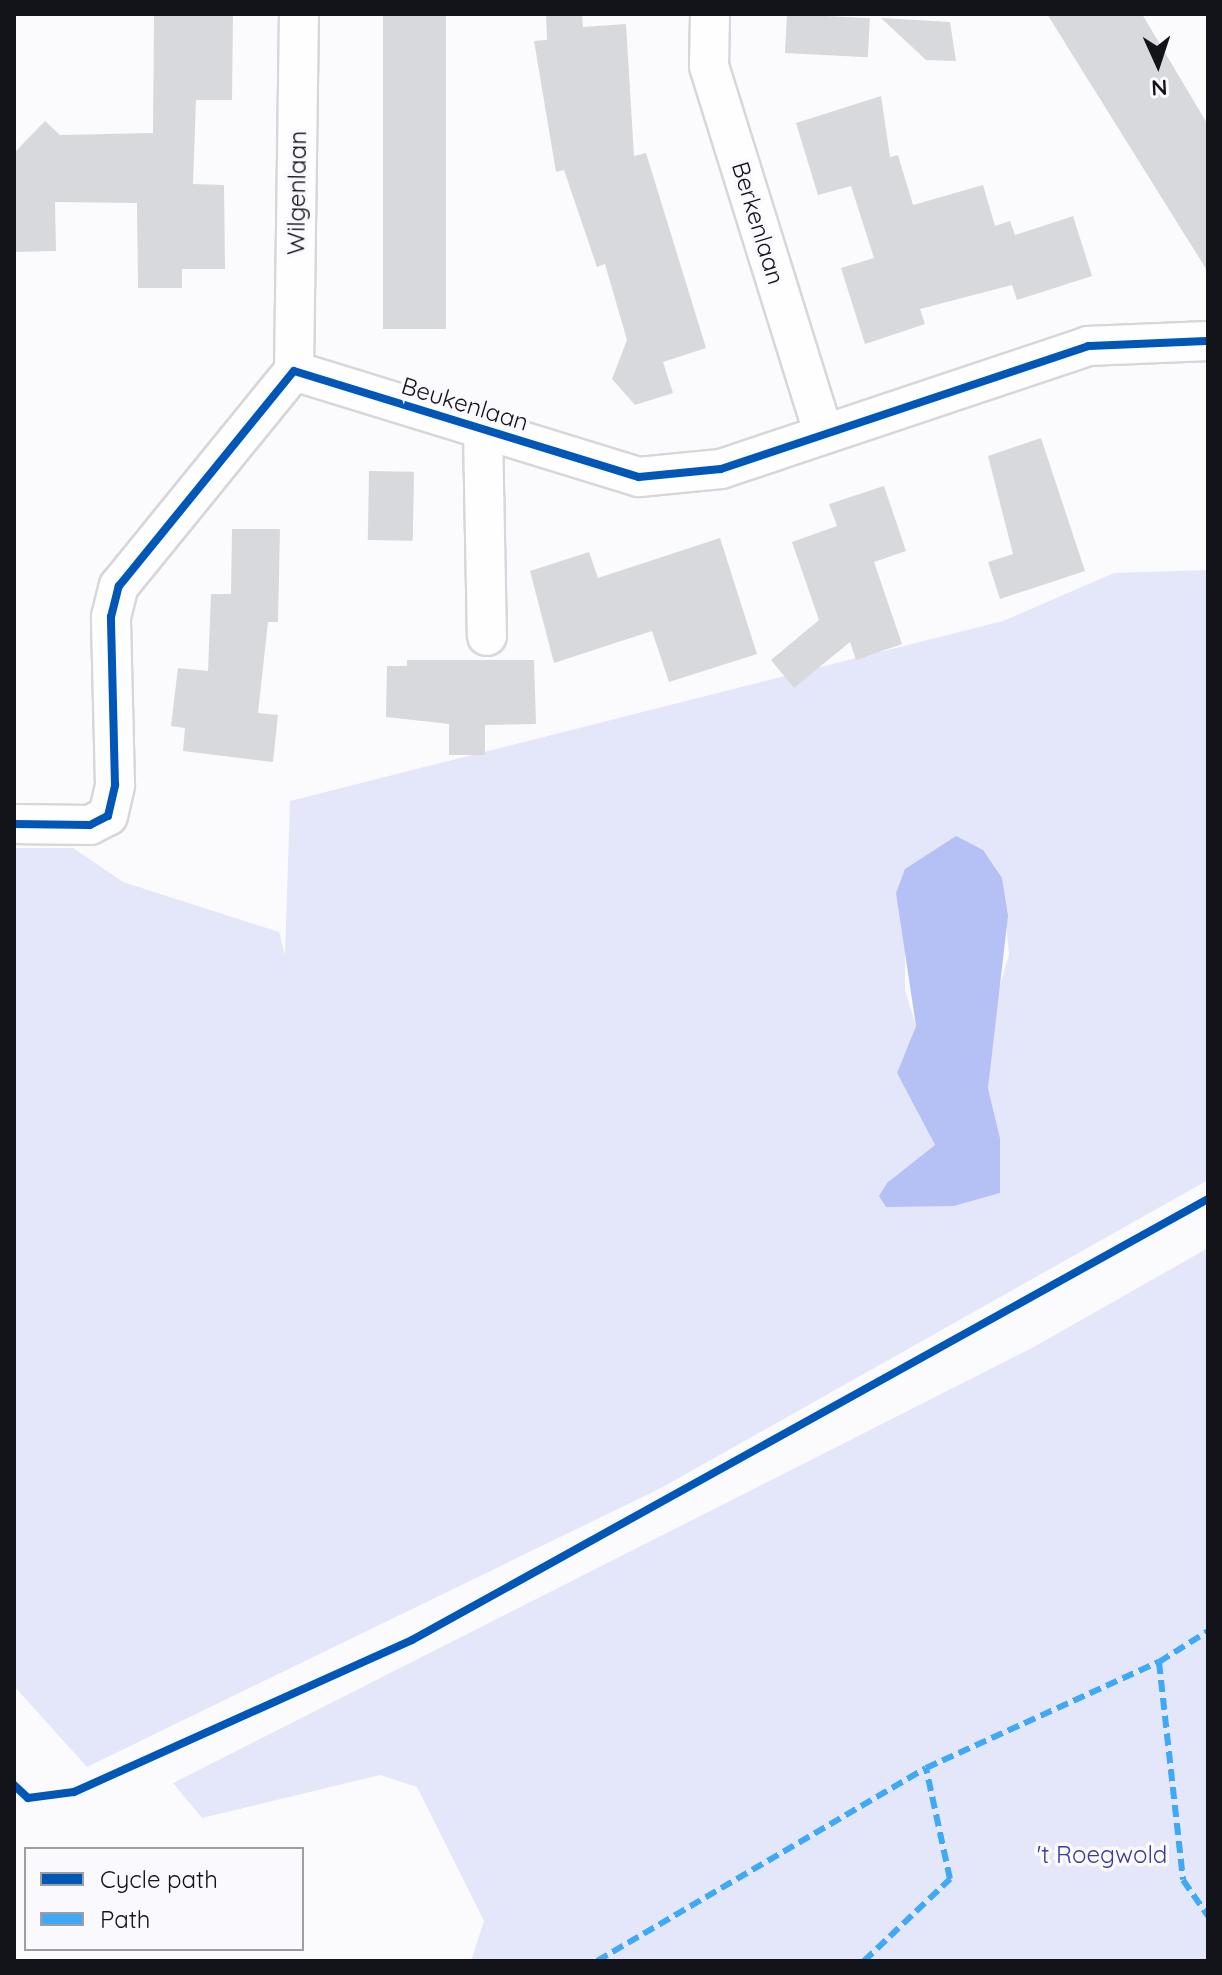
<!DOCTYPE html>
<style>
body{margin:0}
#map{position:relative;width:1222px;height:1975px;overflow:hidden;background:#fbfbfd;font-family:Quicksand,sans-serif}
div>[style]{position:absolute}
.green>*{inset:0;background:#e3e7f9}
.water>*{inset:0;background:#b5c0f5}
.building>*{inset:0;background:#d8d9dd;transform-origin:0 0}
.roads{filter:drop-shadow(2px 0 #d7d7db) drop-shadow(-2px 0 #d7d7db) drop-shadow(0 2px #d7d7db) drop-shadow(0 -2px #d7d7db)}
.street>*{height:38px;margin:-19px;padding:0 19px;transform-origin:19px;border-radius:19px;background:#fefeff}
.quiet>*{height:6px;margin-top:-3px;transform-origin:0;background:repeating-linear-gradient(90deg,#3fa9f5 0 12px,transparent 0 18px)}
.cycleway>*{height:8px;margin:-4px;padding:0 4px;transform-origin:4px;border-radius:4px;background:#0057b8}
span{translate:-50% -50%;white-space:nowrap;text-align:center;line-height:1.15;-webkit-text-stroke:7px #fafafe;paint-order:stroke}
.street-label{font-size:24px;color:#121419}
.park-label{font-size:24px;color:#373e94}
.frame{position:absolute;inset:0;border:16px solid #121419;pointer-events:none}
.legend{position:absolute;left:24px;top:1847px;width:280px;height:104px;box-sizing:border-box;background:#fafafe;border:2px solid #9d9ea2;margin:0;padding:10px 14px;list-style:none;font-size:24px;color:#121419}
.legend li{display:flex;align-items:center;gap:16px;height:40px}
.legend b{width:40px;border:2px solid #9d9ea2}
.north{position:absolute;left:1118px;top:24px;width:80px;height:80px;-webkit-text-stroke:6px #fafafe;paint-order:stroke;rotate:177deg;font-size:22px;font-weight:700;line-height:32px;text-align:center;color:#121419}
.north::after{content:'';display:block;margin:auto;width:28px;height:36px;background:#121419;clip-path:polygon(50% 0,100% 100%,50% 72%,0 100%)}
</style>
<div id="map">
<div class="green">
<div style="clip-path:polygon(evenodd,1208px 570px,1208px 1180px,661px 1488px,87px 1767px,14px 1686px,14px 848px,73px 848px,123px 882px,279px 932px,285px 955px,290px 801px,1003px 621px,1114px 573px,1208px 570px,956px 837px,1002px 878px,1009px 955px,994px 1006px,988px 1088px,1000px 1138px,1000px 1193px,954px 1206px,929px 1204px,927px 1153px,935px 1145px,897px 1073px,916px 1026px,905px 990px,905px 869px,956px 837px)"></div>
<div style="clip-path:polygon(1208px 1248px,1208px 1961px,471px 1961px,484px 1921px,417px 1787px,380px 1775px,202px 1818px,173px 1783px,1032px 1348px)"></div>
</div>
<div class="water">
<div style="clip-path:polygon(956px 836px,983px 850px,1002px 878px,1008px 916px,988px 1088px,1000px 1138px,1000px 1193px,954px 1206px,886px 1207px,879px 1196px,887px 1183px,935px 1145px,897px 1073px,916px 1026px,896px 893px,905px 869px)"></div>
</div>
<div class="building">
<div style="clip-path:polygon(154px 14px,233px 14px,232px 100px,196px 100px,193px 184px,224px 185px,225px 269px,182px 269px,182px 288px,138px 288px,137px 203px,55px 202px,56px 251px,14px 252px,14px 153px,45px 121px,60px 135px,153px 133px)"></div>
<div style="left:383px;top:14px;width:63px;height:315px"></div>
<div style="clip-path:polygon(546px 14px,582px 14px,583px 27px,626px 24px,634px 156px,646px 153px,706px 348px,663px 362px,673px 393px,635px 405px,612px 379px,627px 340px,605px 264px,597px 267px,564px 170px,556px 172px,534px 41px,547px 40px)"></div>
<div style="left:787px;top:14px;width:83px;height:39px;rotate:3deg"></div>
<div style="clip-path:polygon(1047px 14px,1142px 14px,1208px 125px,1208px 272px)"></div>
<div style="clip-path:polygon(881px 18px,950px 22px,956px 61px,926px 60px)"></div>
<div style="clip-path:polygon(881px 96px,890px 157px,898px 155px,913px 205px,983px 185px,995px 226px,1010px 221px,1015px 235px,1073px 216px,1092px 276px,1017px 300px,1012px 285px,920px 309px,925px 324px,865px 344px,841px 268px,874px 258px,851px 186px,818px 195px,796px 123px)"></div>
<div style="clip-path:polygon(1041px 438px,1085px 571px,1000px 599px,988px 562px,1013px 554px,988px 456px)"></div>
<div style="left:369px;top:471px;width:45px;height:69px;rotate:1deg"></div>
<div style="clip-path:polygon(884px 486px,906px 551px,874px 562px,902px 644px,856px 660px,850px 642px,794px 688px,771px 660px,819px 620px,792px 542px,837px 526px,829px 504px)"></div>
<div style="clip-path:polygon(232px 529px,280px 529px,278px 622px,268px 622px,258px 713px,278px 715px,273px 762px,183px 751px,185px 728px,171px 726px,178px 668px,208px 671px,211px 594px,231px 594px)"></div>
<div style="clip-path:polygon(720px 538px,757px 654px,669px 682px,652px 631px,554px 663px,530px 571px,589px 552px,598px 578px)"></div>
<div style="clip-path:polygon(407px 660px,534px 660px,536px 724px,485px 725px,485px 755px,449px 755px,449px 724px,386px 717px,387px 666px,407px 666px)"></div>
</div>
<div class="roads">
<div class="street">
<div style="left:710px;top:14px;width:52px;rotate:91.1deg"></div>
<div style="left:709px;top:66px;width:382px;rotate:72.7deg"></div>
<div style="left:294px;top:371px;width:357px;rotate:-89.2deg"></div>
<div style="left:483px;top:432px;width:204px;rotate:88.9deg"></div>
<div style="left:14px;top:824px;width:76px;rotate:0.8deg"></div>
<div style="left:90px;top:825px;width:20px;rotate:-27deg"></div>
<div style="left:108px;top:816px;width:32px;rotate:-77deg"></div>
<div style="left:115px;top:785px;width:168px;rotate:-91.4deg"></div>
<div style="left:111px;top:617px;width:32px;rotate:-76deg"></div>
<div style="left:119px;top:586px;width:277px;rotate:-50.9deg"></div>
<div style="left:294px;top:371px;width:361px;rotate:17.1deg"></div>
<div style="left:639px;top:477px;width:82px;rotate:-5.6deg"></div>
<div style="left:721px;top:469px;width:387px;rotate:-18.5deg"></div>
<div style="left:1088px;top:346px;width:120px;rotate:-2.4deg"></div>
</div>
</div>
<div class="quiet">
<div style="left:1159px;top:1662px;width:219px;rotate:83.7deg"></div>
<div style="left:1183px;top:1880px;width:44px;rotate:55.2deg"></div>
<div style="left:597px;top:1961px;width:381px;rotate:-30.4deg"></div>
<div style="left:926px;top:1768px;width:256px;rotate:-24.5deg"></div>
<div style="left:1159px;top:1662px;width:58px;rotate:-32.3deg"></div>
<div style="left:864px;top:1961px;width:119px;rotate:-43.6deg"></div>
<div style="left:950px;top:1879px;width:114px;rotate:-102.2deg"></div>
</div>
<div class="cycleway">
<div style="left:14px;top:824px;width:76px;rotate:0.8deg"></div>
<div style="left:90px;top:825px;width:20px;rotate:-27deg"></div>
<div style="left:108px;top:816px;width:32px;rotate:-77deg"></div>
<div style="left:115px;top:785px;width:168px;rotate:-91.4deg"></div>
<div style="left:111px;top:617px;width:32px;rotate:-76deg"></div>
<div style="left:119px;top:586px;width:277px;rotate:-50.9deg"></div>
<div style="left:294px;top:371px;width:361px;rotate:17.1deg"></div>
<div style="left:639px;top:477px;width:82px;rotate:-5.6deg"></div>
<div style="left:721px;top:469px;width:387px;rotate:-18.5deg"></div>
<div style="left:1088px;top:346px;width:120px;rotate:-2.4deg"></div>
<div style="left:14px;top:1785px;width:19px;rotate:43deg"></div>
<div style="left:28px;top:1798px;width:46px;rotate:-7.4deg"></div>
<div style="left:74px;top:1792px;width:371px;rotate:-24.2deg"></div>
<div style="left:412px;top:1640px;width:910px;rotate:-28.99deg"></div>
</div>
<div class="street-label">
<span style="left:297px;top:193px;rotate:-89deg">Wilgenlaan</span>
<span style="left:758px;top:223px;rotate:73deg">Berkenlaan</span>
<span style="left:465px;top:404px;rotate:17deg">Beukenlaan</span>
</div>
<div class="park-label">
<span style="left:1102px;top:1855px">'t Roegwold</span>
</div>
<div class="frame"></div>
<ul class="legend">
<li><b style="height:10px;background:#0057b8"></b>Cycle path</li>
<li><b style="height:10px;background:#3fa9f5"></b>Path</li>
</ul>
<div class="north">N</div>
</div>
